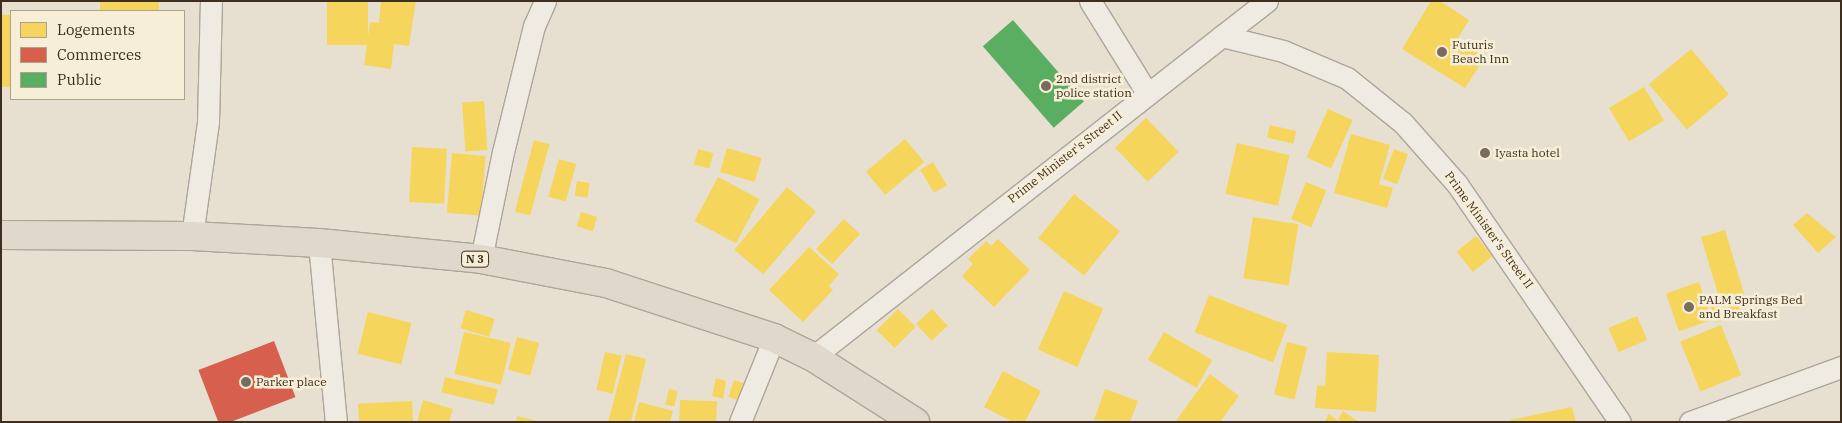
<!DOCTYPE html>
<style>
body{margin:0}
#map{position:relative;width:1842px;height:423px;overflow:hidden;background:#e7e0d1;font-family:"IBM Plex Serif",serif}
div>[style]{position:absolute}
.homes>*{inset:0;background:#f6d55c;transform-origin:0 0}
.shops>*{inset:0;background:#d6604d;transform-origin:0 0}
.public>*{inset:0;background:#5aae61;transform-origin:0 0}
.roads{filter:drop-shadow(1px 0 #ada599) drop-shadow(-1px 0 #ada599) drop-shadow(0 1px #ada599) drop-shadow(0 -1px #ada599)}
.minor>*{height:21px;margin:-10.5px;padding:0 10.5px;transform-origin:10.5px;border-radius:10.5px;background:#efebe3}
.trunk>*{height:28px;margin:-14px;padding:0 14px;transform-origin:14px;border-radius:14px;background:#e0d9cb}
.dots>*{width:14px;height:14px;translate:-50% -50%;box-sizing:border-box;border:2px solid #f7eed8;border-radius:50%}
span{translate:-50% -50%;white-space:nowrap;text-align:center;line-height:1.15;-webkit-text-stroke:5px #f7eed8;paint-order:stroke}
.shield-label span{padding:1px 4px;background:#f7eed8;border:1px solid;border-radius:4px;-webkit-text-stroke-width:0}
.shield-label{font-size:11px;color:#3d2e20;font-weight:700}
.poi-label{font-size:12px;color:#3d2e20}
.left{translate:0 -50%;text-align:left}
.street-label{font-size:12px;color:#3d2e20}
.frame{position:absolute;inset:0;border:2px solid #3d2e20;pointer-events:none}
.legend{position:absolute;left:10px;top:10px;width:175px;height:90px;box-sizing:border-box;background:#f7eed8;border:1px solid #ada18e;margin:0;padding:6px 9px;list-style:none;font-size:15px;color:#3d2e20}
.legend li{display:flex;align-items:center;gap:10px;height:25px}
.legend b{width:25px;border:1px solid #ada18e}
</style>
<div id="map">
<div class="homes">
<div style="left:100px;top:1px;width:59px;height:10px"></div>
<div style="left:327px;top:1px;width:41px;height:44px"></div>
<div style="clip-path:polygon(381px 1px,416px 1px,409px 46px,394px 44px,391px 69px,364px 65px,370px 22px,379px 23px)"></div>
<div style="clip-path:polygon(1431px 1px,1440px 1px,1469px 20px,1457px 40px,1485px 57px,1465px 88px,1402px 49px)"></div>
<div style="left:11px;top:15px;width:72px;height:10px;rotate:90deg"></div>
<div style="left:1691px;top:49px;width:59px;height:55px;rotate:50deg"></div>
<div style="left:1644px;top:87px;width:39px;height:41px;rotate:59deg"></div>
<div style="left:484px;top:101px;width:49px;height:22px;rotate:86deg"></div>
<div style="left:1328px;top:109px;width:27px;height:53px;rotate:24deg"></div>
<div style="left:1146px;top:118px;width:47px;height:43px;rotate:46deg"></div>
<div style="left:1270px;top:125px;width:27px;height:13px;rotate:13deg"></div>
<div style="clip-path:polygon(1351px 134px,1390px 145px,1379px 184px,1393px 188px,1387px 208px,1334px 193px)"></div>
<div style="left:905px;top:139px;width:30px;height:51px;rotate:50deg"></div>
<div style="left:534px;top:140px;width:16px;height:74px;rotate:15deg"></div>
<div style="left:1237px;top:143px;width:54px;height:52px;rotate:13deg"></div>
<div style="left:412px;top:147px;width:35px;height:55px;rotate:3deg"></div>
<div style="left:727px;top:148px;width:36px;height:25px;rotate:16deg"></div>
<div style="left:698px;top:149px;width:16px;height:16px;rotate:15deg"></div>
<div style="left:1394px;top:149px;width:15px;height:32px;rotate:20deg"></div>
<div style="left:452px;top:153px;width:34px;height:60px;rotate:5deg"></div>
<div style="left:559px;top:159px;width:18px;height:39px;rotate:16deg"></div>
<div style="left:933px;top:162px;width:27px;height:15px;rotate:59deg"></div>
<div style="left:718px;top:177px;width:47px;height:50px;rotate:28deg"></div>
<div style="left:577px;top:181px;width:13px;height:15px;rotate:9deg"></div>
<div style="left:1306px;top:182px;width:22px;height:40px;rotate:22deg"></div>
<div style="left:787px;top:187px;width:38px;height:82px;rotate:40deg"></div>
<div style="left:1074px;top:194px;width:59px;height:57px;rotate:39deg"></div>
<div style="left:581px;top:212px;width:17px;height:15px;rotate:17deg"></div>
<div style="clip-path:polygon(1807px 213px,1836px 237px,1818px 253px,1793px 225px)"></div>
<div style="left:1253px;top:217px;width:46px;height:62px;rotate:9deg"></div>
<div style="left:844px;top:219px;width:22px;height:41px;rotate:43deg"></div>
<div style="clip-path:polygon(1725px 230px,1748px 307px,1726px 313px,1728px 319px,1716px 322px,1708px 297px,1718px 294px,1701px 237px)"></div>
<div style="left:1476px;top:236px;width:26px;height:25px;rotate:51deg"></div>
<div style="clip-path:polygon(998px 239px,1030px 270px,994px 307px,962px 276px,973px 264px,968px 259px,986px 241px,991px 246px)"></div>
<div style="clip-path:polygon(809px 247px,839px 274px,829px 286px,833px 290px,803px 322px,769px 290px)"></div>
<div style="left:1699px;top:282px;width:40px;height:35px;rotate:71deg"></div>
<div style="left:1064px;top:291px;width:43px;height:64px;rotate:24deg"></div>
<div style="left:1209px;top:295px;width:84px;height:40px;rotate:21deg"></div>
<div style="left:898px;top:309px;width:25px;height:30px;rotate:45deg"></div>
<div style="left:932px;top:309px;width:23px;height:22px;rotate:47deg"></div>
<div style="left:466px;top:310px;width:30px;height:19px;rotate:17deg"></div>
<div style="left:368px;top:312px;width:45px;height:43px;rotate:14deg"></div>
<div style="left:1637px;top:316px;width:26px;height:31px;rotate:67deg"></div>
<div style="left:1721px;top:325px;width:54px;height:44px;rotate:68deg"></div>
<div style="left:464px;top:332px;width:48px;height:43px;rotate:13deg"></div>
<div style="left:1164px;top:332px;width:56px;height:32px;rotate:30deg"></div>
<div style="left:517px;top:337px;width:23px;height:34px;rotate:15deg"></div>
<div style="left:1287px;top:342px;width:21px;height:54px;rotate:14deg"></div>
<div style="left:605px;top:352px;width:17px;height:39px;rotate:13deg"></div>
<div style="clip-path:polygon(1327px 352px,1379px 355px,1376px 412px,1315px 408px,1317px 385px,1325px 386px)"></div>
<div style="clip-path:polygon(626px 354px,646px 359px,631px 422px,608px 422px)"></div>
<div style="clip-path:polygon(1003px 371px,1041px 391px,1025px 422px,1013px 422px,984px 407px)"></div>
<div style="clip-path:polygon(1210px 374px,1239px 396px,1220px 422px,1175px 422px)"></div>
<div style="left:445px;top:377px;width:54px;height:16px;rotate:13deg"></div>
<div style="clip-path:polygon(716px 378px,726px 381px,723px 399px,712px 396px)"></div>
<div style="left:734px;top:380px;width:16px;height:18px;rotate:18deg"></div>
<div style="left:669px;top:389px;width:9px;height:16px;rotate:13deg"></div>
<div style="clip-path:polygon(1105px 389px,1138px 401px,1130px 422px,1094px 420px)"></div>
<div style="clip-path:polygon(423px 400px,453px 409px,449px 422px,417px 422px)"></div>
<div style="left:680px;top:400px;width:37px;height:22px;rotate:2deg"></div>
<div style="left:412px;top:401px;width:21px;height:54px;rotate:87deg"></div>
<div style="clip-path:polygon(639px 402px,673px 411px,670px 422px,634px 422px)"></div>
<div style="clip-path:polygon(1572px 407px,1576px 422px,1511px 422px,1510px 420px)"></div>
<div style="clip-path:polygon(1343px 411px,1359px 422px,1342px 422px,1338px 419px)"></div>
<div style="clip-path:polygon(1329px 414px,1340px 422px,1324px 422px)"></div>
<div style="clip-path:polygon(517px 416px,538px 421px,538px 422px,516px 422px)"></div>
</div>
<div class="shops">
<div style="left:274px;top:341px;width:60px;height:81px;rotate:69deg"></div>
</div>
<div class="public">
<div style="left:1013px;top:20px;width:108px;height:40px;rotate:49deg"></div>
</div>
<div class="roads">
<div class="minor">
<div style="left:1090px;top:1px;width:108px;rotate:58.2deg"></div>
<div style="left:1222px;top:36px;width:57px;rotate:-37.9deg"></div>
<div style="left:192px;top:236px;width:115px;rotate:-82deg"></div>
<div style="left:208px;top:122px;width:121px;rotate:-88.6deg"></div>
<div style="left:319px;top:243px;width:180px;rotate:84.6deg"></div>
<div style="left:481px;top:259px;width:109px;rotate:-78.4deg"></div>
<div style="left:503px;top:152px;width:130px;rotate:-76.2deg"></div>
<div style="left:534px;top:26px;width:27px;rotate:-66deg"></div>
<div style="left:813px;top:357px;width:520px;rotate:-38.13deg"></div>
<div style="left:1222px;top:36px;width:63px;rotate:13.8deg"></div>
<div style="left:1283px;top:51px;width:69px;rotate:22.9deg"></div>
<div style="left:1347px;top:78px;width:72px;rotate:38.8deg"></div>
<div style="left:1403px;top:123px;width:81px;rotate:48.5deg"></div>
<div style="left:1457px;top:184px;width:288px;rotate:55.6deg"></div>
<div style="left:740px;top:422px;width:91px;rotate:-68deg"></div>
<div style="left:1690px;top:422px;width:161px;rotate:-20deg"></div>
</div>
<div class="trunk">
<div style="left:1px;top:235px;width:191px;rotate:0.3deg"></div>
<div style="left:192px;top:236px;width:127px;rotate:3.2deg"></div>
<div style="left:319px;top:243px;width:163px;rotate:5.6deg"></div>
<div style="left:481px;top:259px;width:127px;rotate:10.9deg"></div>
<div style="left:606px;top:283px;width:177px;rotate:18.1deg"></div>
<div style="left:774px;top:338px;width:43px;rotate:26deg"></div>
<div style="left:813px;top:357px;width:121px;rotate:32.5deg"></div>
</div>
</div>
<div class="dots">
<div style="left:1442px;top:52px;background:#786c5e"></div>
<div style="left:1046px;top:86px;background:#786c5e"></div>
<div style="left:1485px;top:153px;background:#786c5e"></div>
<div style="left:1689px;top:307px;background:#786c5e"></div>
<div style="left:246px;top:382px;background:#786c5e"></div>
</div>
<div class="shield-label">
<span style="left:475px;top:259px">N 3</span>
</div>
<div class="poi-label">
<span class="left" style="left:1452px;top:52px">Futuris<br>Beach Inn</span>
<span class="left" style="left:1056px;top:86px">2nd district<br>police station</span>
<span class="left" style="left:1495px;top:153px">Iyasta hotel</span>
<span class="left" style="left:1699px;top:307px">PALM Springs Bed<br>and Breakfast</span>
<span class="left" style="left:256px;top:382px">Parker place</span>
</div>
<div class="street-label">
<span style="left:1065px;top:157px;rotate:-38deg">Prime Minister's Street II</span>
<span style="left:1489px;top:230px;rotate:54deg">Prime Minister's Street II</span>
</div>
<div class="frame"></div>
<ul class="legend">
<li><b style="height:14px;background:#f6d55c"></b>Logements</li>
<li><b style="height:14px;background:#d6604d"></b>Commerces</li>
<li><b style="height:14px;background:#5aae61"></b>Public</li>
</ul>
</div>
